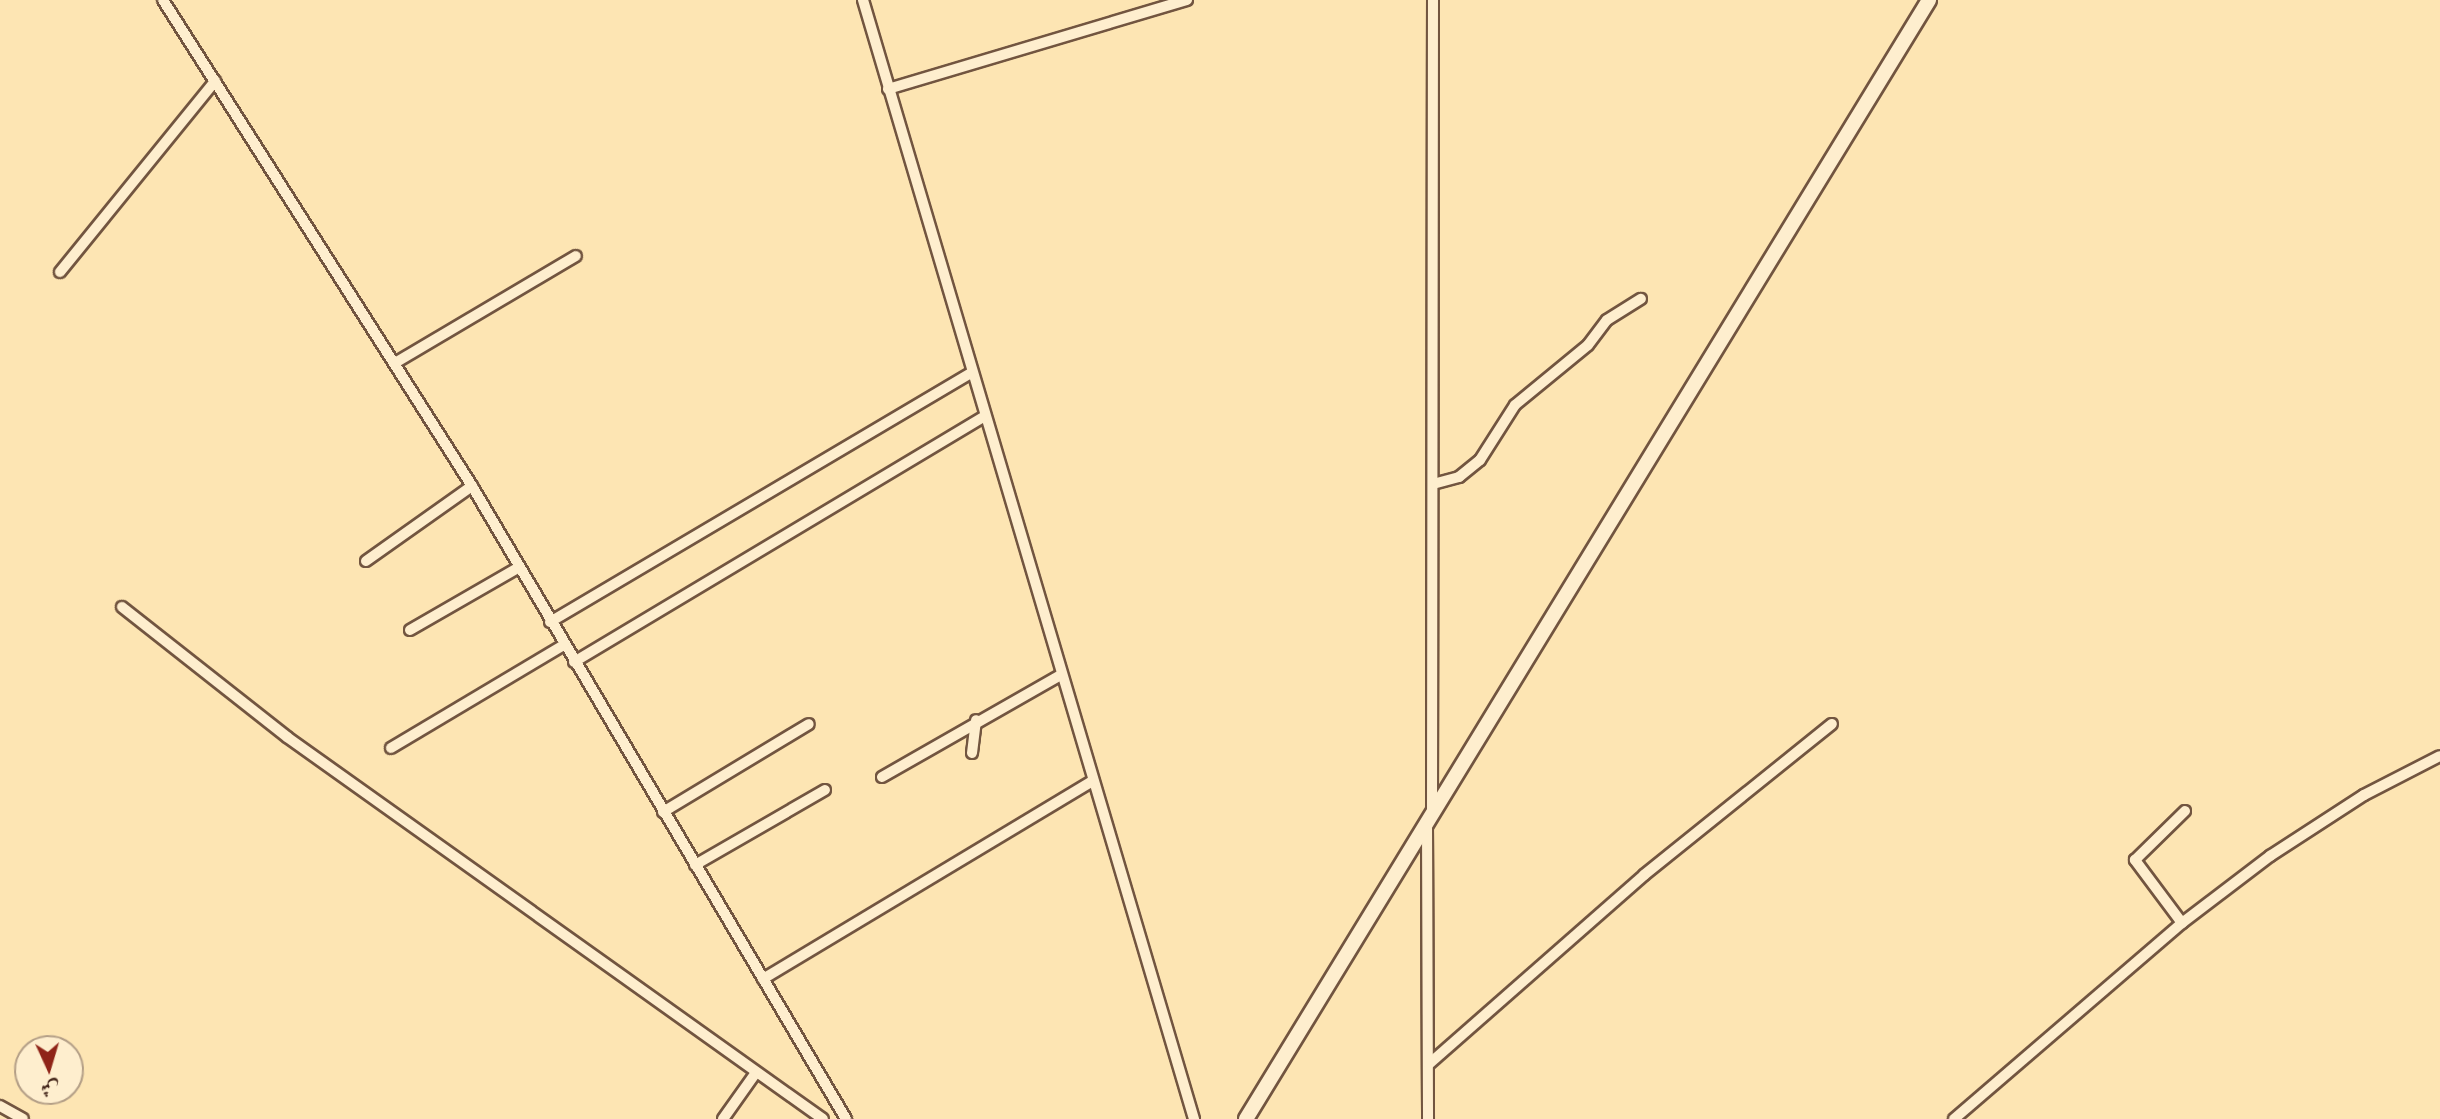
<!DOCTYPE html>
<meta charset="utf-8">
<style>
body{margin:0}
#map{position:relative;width:2440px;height:1119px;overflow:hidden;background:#fde5b3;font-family:"Libre Bodoni",Amiri,serif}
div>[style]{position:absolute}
.roads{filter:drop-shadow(2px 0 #725540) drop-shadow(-2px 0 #725540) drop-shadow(0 2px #725540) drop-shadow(0 -2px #725540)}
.street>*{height:10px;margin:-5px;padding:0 5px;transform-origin:5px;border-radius:5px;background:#feeece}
.secondary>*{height:14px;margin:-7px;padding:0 7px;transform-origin:7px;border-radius:7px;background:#feeece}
span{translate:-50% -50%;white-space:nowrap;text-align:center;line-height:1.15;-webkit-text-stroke:5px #feeece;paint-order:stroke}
.north{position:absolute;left:14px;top:1035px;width:70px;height:70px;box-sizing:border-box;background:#feeece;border:2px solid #b39e86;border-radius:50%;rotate:176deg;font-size:19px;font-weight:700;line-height:28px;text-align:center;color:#43251a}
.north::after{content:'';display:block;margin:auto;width:24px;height:32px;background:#8f2418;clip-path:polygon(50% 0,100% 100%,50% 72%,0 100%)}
</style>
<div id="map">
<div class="roads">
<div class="street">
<div style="left:163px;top:0;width:576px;rotate:57.55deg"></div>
<div style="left:472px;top:486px;width:735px;rotate:59.42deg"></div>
<div style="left:863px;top:0;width:1167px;rotate:73.52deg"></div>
<div style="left:888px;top:89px;width:312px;rotate:-16.6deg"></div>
<div style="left:60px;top:272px;width:246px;rotate:-50.9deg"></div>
<div style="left:395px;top:363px;width:210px;rotate:-30.6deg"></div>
<div style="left:1433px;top:484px;width:27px;rotate:-15deg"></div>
<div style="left:1459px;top:477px;width:27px;rotate:-39deg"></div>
<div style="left:1480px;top:460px;width:65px;rotate:-57.5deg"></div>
<div style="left:1515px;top:405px;width:94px;rotate:-39.4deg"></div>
<div style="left:1588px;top:345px;width:31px;rotate:-53deg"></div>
<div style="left:1607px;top:320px;width:40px;rotate:-32deg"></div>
<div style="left:366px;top:561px;width:130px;rotate:-35.3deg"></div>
<div style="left:122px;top:607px;width:210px;rotate:38.2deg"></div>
<div style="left:287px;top:737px;width:658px;rotate:35.48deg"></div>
<div style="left:550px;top:622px;width:490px;rotate:-30.6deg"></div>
<div style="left:410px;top:630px;width:125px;rotate:-29.9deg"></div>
<div style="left:574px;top:662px;width:478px;rotate:-30.9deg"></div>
<div style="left:391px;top:748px;width:201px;rotate:-30.8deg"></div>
<div style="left:972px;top:753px;width:33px;rotate:-83deg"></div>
<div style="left:882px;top:777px;width:204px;rotate:-29.7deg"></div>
<div style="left:663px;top:812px;width:170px;rotate:-31.1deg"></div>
<div style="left:1432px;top:814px;width:814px;rotate:-89.93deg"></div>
<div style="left:1427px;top:824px;width:295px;rotate:89.8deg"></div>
<div style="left:695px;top:865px;width:150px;rotate:-30deg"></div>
<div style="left:2182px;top:923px;width:79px;rotate:-126.7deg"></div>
<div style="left:2135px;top:860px;width:70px;rotate:-44.4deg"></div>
<div style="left:763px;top:979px;width:385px;rotate:-31deg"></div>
<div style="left:1429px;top:1064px;width:286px;rotate:-41.3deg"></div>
<div style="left:1644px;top:875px;width:241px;rotate:-38.8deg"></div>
<div style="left:0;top:1106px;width:26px;rotate:29deg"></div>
<div style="left:723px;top:1119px;width:55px;rotate:-54.6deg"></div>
<div style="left:1954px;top:1119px;width:301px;rotate:-40.7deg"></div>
<div style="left:2182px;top:923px;width:111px;rotate:-37.3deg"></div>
<div style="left:2270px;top:856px;width:112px;rotate:-33deg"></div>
<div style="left:2364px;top:795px;width:85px;rotate:-27.2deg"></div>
</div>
<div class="secondary">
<div style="left:1246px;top:1119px;width:1311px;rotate:-58.6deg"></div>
</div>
</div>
<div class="north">ش</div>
</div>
